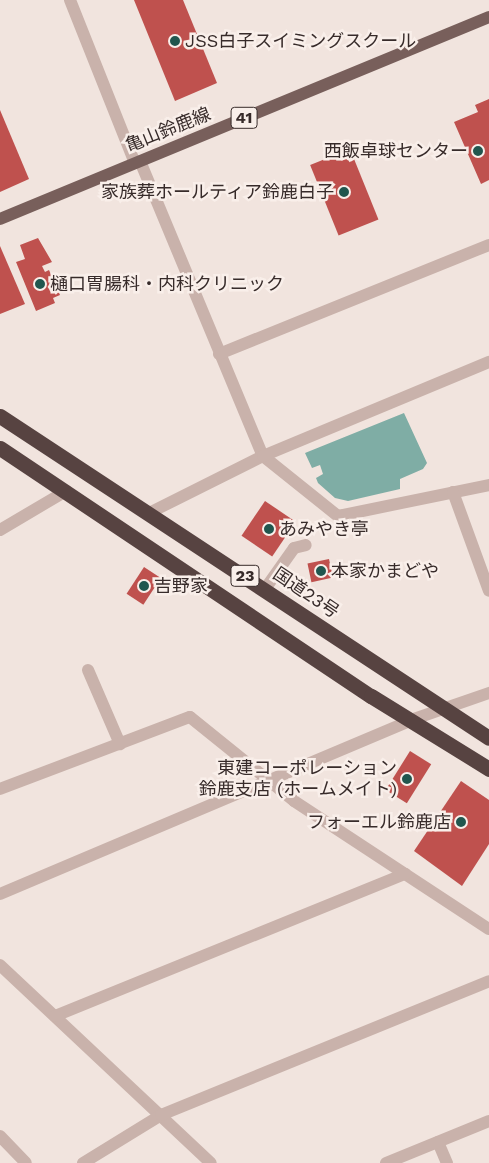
<!DOCTYPE html>
<meta charset="utf-8">
<style>
body{margin:0}
#map{position:relative;width:489px;height:1163px;overflow:hidden;background:#f1e4de;font-family:"Work Sans","Noto Sans JP",sans-serif}
div>[style]{position:absolute}
.water>*{inset:0;background:#7fada5}
.building>*{inset:0;background:#bf514e;transform-origin:0 0}
.minor>*{height:12px;margin:-6px;padding:0 6px;transform-origin:6px;border-radius:6px;background:#c9b2ab}
.major>*{height:12px;margin:-6px;padding:0 6px;transform-origin:6px;border-radius:6px;background:#785f5b}
.highway>*{height:15px;margin:-7.5px;padding:0 7.5px;transform-origin:7.5px;border-radius:7.5px;background:#574341}
.dots>*{width:14px;height:14px;translate:-50% -50%;box-sizing:border-box;border:2px solid #f9efea;border-radius:50%}
span{translate:-50% -50%;white-space:nowrap;text-align:center;line-height:1.15;-webkit-text-stroke:5px #f9efea;paint-order:stroke}
.shield-label span{padding:1px 4px;background:#f9efea;border:1px solid;border-radius:4px;-webkit-text-stroke-width:0}
.shield-label{font-size:16px;color:#372b2a;font-weight:700}
.poi-label{font-size:18px;color:#372b2a}
.left{translate:0 -50%;text-align:left}
.right{translate:-100% -50%;text-align:right}
.street-label{font-size:18px;color:#372b2a}
</style>
<div id="map">
<div class="water">
<div style="clip-path:polygon(404px 413px,427px 463px,423px 469px,400px 479px,400px 489px,348px 501px,335px 498px,318px 483px,316px 478px,323px 474px,320px 465px,312px 468px,305px 453px)"></div>
</div>
<div class="building">
<div style="clip-path:polygon(134px 0,183px 0,217px 83px,175px 101px)"></div>
<div style="clip-path:polygon(489px 99px,489px 180px,481px 184px,454px 122px,478px 112px,475px 105px)"></div>
<div style="clip-path:polygon(0 110px,29px 179px,0 192px)"></div>
<div style="left:350px;top:149px;width:76px;height:43px;rotate:68deg"></div>
<div style="clip-path:polygon(38px 238px,52px 262px,42px 266px,45px 272px,49px 270px,60px 295px,53px 298px,55px 303px,36px 311px,16px 262px,25px 259px,20px 245px)"></div>
<div style="clip-path:polygon(0 246px,25px 304px,0 314px)"></div>
<div style="left:265px;top:501px;width:37px;height:42px;rotate:34deg"></div>
<div style="left:329px;top:559px;width:19px;height:22px;rotate:78deg"></div>
<div style="left:144px;top:567px;width:20px;height:32px;rotate:33deg"></div>
<div style="left:410px;top:751px;width:25px;height:46px;rotate:32deg"></div>
<div style="clip-path:polygon(461px 781px,489px 800px,489px 844px,462px 886px,414px 851px)"></div>
</div>
<div class="minor">
<div style="left:70px;top:0;width:175px;rotate:68.3deg"></div>
<div style="left:140px;top:161px;width:320px;rotate:67.4deg"></div>
<div style="left:263px;top:456px;width:96px;rotate:38.7deg"></div>
<div style="left:338px;top:516px;width:154px;rotate:-11.6deg"></div>
<div style="left:219px;top:354px;width:291px;rotate:-22deg"></div>
<div style="left:453px;top:492px;width:105px;rotate:70deg"></div>
<div style="left:149px;top:513px;width:127px;rotate:-26.6deg"></div>
<div style="left:263px;top:456px;width:245px;rotate:-22.6deg"></div>
<div style="left:0;top:530px;width:77px;rotate:-30.6deg"></div>
<div style="left:265px;top:589px;width:50px;rotate:-54.7deg"></div>
<div style="left:294px;top:548px;width:12px;rotate:-14deg"></div>
<div style="left:88px;top:670px;width:81px;rotate:66.6deg"></div>
<div style="left:0;top:789px;width:203px;rotate:-20.8deg"></div>
<div style="left:190px;top:717px;width:134px;rotate:38.9deg"></div>
<div style="left:294px;top:801px;width:233px;rotate:33.3deg"></div>
<div style="left:0;top:894px;width:446px;rotate:-22.9deg"></div>
<div style="left:411px;top:720px;width:83px;rotate:-19.1deg"></div>
<div style="left:0;top:965px;width:289px;rotate:43.2deg"></div>
<div style="left:55px;top:1016px;width:378px;rotate:-22.1deg"></div>
<div style="left:0;top:1136px;width:37px;rotate:46deg"></div>
<div style="left:438px;top:1142px;width:23px;rotate:67deg"></div>
<div style="left:83px;top:1163px;width:92px;rotate:-31.6deg"></div>
<div style="left:161px;top:1115px;width:354px;rotate:-22.2deg"></div>
<div style="left:386px;top:1163px;width:111px;rotate:-22.2deg"></div>
</div>
<div class="major">
<div style="left:0;top:219px;width:529px;rotate:-22.44deg"></div>
</div>
<div class="highway">
<div style="left:0;top:416px;width:585px;rotate:33.36deg"></div>
<div style="left:0;top:448px;width:446px;rotate:33.8deg"></div>
<div style="left:371px;top:696px;width:139px;rotate:31.7deg"></div>
</div>
<div class="dots">
<div style="left:175px;top:41px;background:#21564e"></div>
<div style="left:478px;top:151px;background:#21564e"></div>
<div style="left:344px;top:192px;background:#21564e"></div>
<div style="left:40px;top:284px;background:#21564e"></div>
<div style="left:269px;top:529px;background:#21564e"></div>
<div style="left:321px;top:571px;background:#21564e"></div>
<div style="left:144px;top:586px;background:#21564e"></div>
<div style="left:407px;top:779px;background:#21564e"></div>
<div style="left:461px;top:822px;background:#21564e"></div>
</div>
<div class="shield-label">
<span style="left:244px;top:118px">41</span>
<span style="left:245px;top:576px">23</span>
</div>
<div class="poi-label">
<span class="left" style="left:185px;top:41px">JSS白子スイミングスクール</span>
<span class="right" style="left:468px;top:151px">西飯卓球センター</span>
<span class="right" style="left:334px;top:192px">家族葬ホールティア鈴鹿白子</span>
<span class="left" style="left:50px;top:284px">樋口胃腸科・内科クリニック</span>
<span class="left" style="left:279px;top:529px">あみやき亭</span>
<span class="left" style="left:331px;top:571px">本家かまどや</span>
<span class="left" style="left:154px;top:586px">吉野家</span>
<span class="right" style="left:397px;top:779px">東建コーポレーション<br>鈴鹿支店 (ホームメイト)</span>
<span class="right" style="left:451px;top:822px">フォーエル鈴鹿店</span>
</div>
<div class="street-label">
<span style="left:168px;top:130px;rotate:-22deg">亀山鈴鹿線</span>
<span style="left:306px;top:593px;rotate:34deg">国道23号</span>
</div>
</div>
